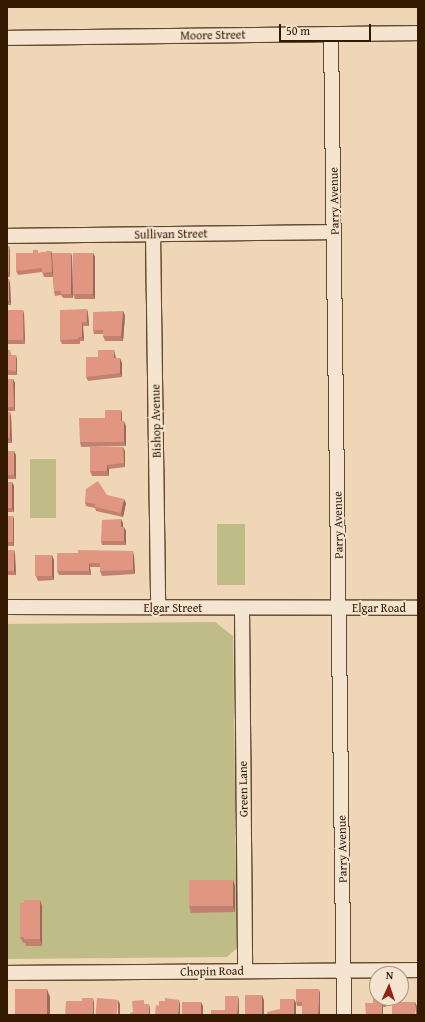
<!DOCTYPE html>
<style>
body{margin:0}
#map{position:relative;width:425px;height:1022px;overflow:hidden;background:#eed6b6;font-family:"Gentium Book Plus",serif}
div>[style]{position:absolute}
.green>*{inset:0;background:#c0bc88;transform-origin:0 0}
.roads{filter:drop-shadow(1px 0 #61482e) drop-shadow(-1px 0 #61482e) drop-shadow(0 1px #61482e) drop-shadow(0 -1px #61482e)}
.minor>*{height:14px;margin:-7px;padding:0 7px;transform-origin:7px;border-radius:7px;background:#f4e4d0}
.wall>*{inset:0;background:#c28170;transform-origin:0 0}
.shaded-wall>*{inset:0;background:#9e695b}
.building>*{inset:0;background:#e19682;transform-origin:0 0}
span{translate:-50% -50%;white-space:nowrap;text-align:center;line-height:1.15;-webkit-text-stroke:4px #f4e4d0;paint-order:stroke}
.street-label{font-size:12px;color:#321900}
.frame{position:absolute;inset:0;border:8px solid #321900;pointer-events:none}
.north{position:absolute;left:369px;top:966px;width:40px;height:40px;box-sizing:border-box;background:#f4e4d0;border:1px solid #a6937d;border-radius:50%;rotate:3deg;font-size:11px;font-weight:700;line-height:16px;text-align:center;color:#321900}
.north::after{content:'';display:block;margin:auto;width:14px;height:18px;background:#8f2418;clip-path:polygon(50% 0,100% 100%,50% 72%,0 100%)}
.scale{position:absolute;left:279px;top:24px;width:92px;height:18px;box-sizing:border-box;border:2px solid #321900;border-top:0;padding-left:5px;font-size:12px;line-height:14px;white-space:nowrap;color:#321900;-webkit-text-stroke:3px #f4e4d0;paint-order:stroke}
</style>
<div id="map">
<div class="green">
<div style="left:30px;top:459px;width:26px;height:59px"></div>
<div style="left:217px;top:524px;width:28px;height:61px"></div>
<div style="clip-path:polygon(215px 622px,233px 636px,237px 948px,227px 957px,7px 959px,7px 624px)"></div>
</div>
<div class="roads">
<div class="minor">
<div style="left:331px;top:34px;width:981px;rotate:89.24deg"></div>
<div style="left:7px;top:38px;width:411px;rotate:-0.7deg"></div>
<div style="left:153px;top:234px;width:374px;rotate:89.2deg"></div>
<div style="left:7px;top:236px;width:327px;rotate:-0.7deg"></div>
<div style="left:7px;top:607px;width:411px;rotate:0.1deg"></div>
<div style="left:242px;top:608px;width:363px;rotate:89.5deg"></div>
<div style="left:7px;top:973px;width:411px;rotate:-0.4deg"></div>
</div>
</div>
<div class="wall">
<div style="left:137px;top:7px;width:24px;height:1px"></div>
<div style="left:208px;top:7px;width:24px;height:1px"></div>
<div style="clip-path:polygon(7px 246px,9px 246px,10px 251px,10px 277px,7px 277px)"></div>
<div style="clip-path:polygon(51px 251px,52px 254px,71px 253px,72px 257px,73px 298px,63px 298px,61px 295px,55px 296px,54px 291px,53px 277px,44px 277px,42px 272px,18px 275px,16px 271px,39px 253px)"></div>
<div style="clip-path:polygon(93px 253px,95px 257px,95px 299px,75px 299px,73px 294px)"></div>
<div style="clip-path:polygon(7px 279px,10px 283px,11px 305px,7px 305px)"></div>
<div style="clip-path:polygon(87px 309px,88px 314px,89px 326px,83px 326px,84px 341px,80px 341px,80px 344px,62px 344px,60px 340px)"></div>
<div style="clip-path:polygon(7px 310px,23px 310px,24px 314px,25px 344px,8px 344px,7px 341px)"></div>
<div style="clip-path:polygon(123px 311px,125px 316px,123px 341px,105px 341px,103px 336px,103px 334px,94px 334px,93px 330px)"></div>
<div style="clip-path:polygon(7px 350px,10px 350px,11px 355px,17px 359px,17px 375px,7px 375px)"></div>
<div style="clip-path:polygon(115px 354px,116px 358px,122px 363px,122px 377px,88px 381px,86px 377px,98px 357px)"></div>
<div style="clip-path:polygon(7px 379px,13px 379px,15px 383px,15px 411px,7px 411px)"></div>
<div style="clip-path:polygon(121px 410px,122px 414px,122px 421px,126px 426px,126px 446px,81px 447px,80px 442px,105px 418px)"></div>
<div style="clip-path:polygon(7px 412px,11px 416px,12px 443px,7px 443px)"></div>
<div style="clip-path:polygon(7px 451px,16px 455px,16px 479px,7px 479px)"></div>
<div style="clip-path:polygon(125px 451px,125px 467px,109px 469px,109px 476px,92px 476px,90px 471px)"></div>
<div style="clip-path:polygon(7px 482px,12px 482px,14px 486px,14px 512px,7px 512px)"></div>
<div style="clip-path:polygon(107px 495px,126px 503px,123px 517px,96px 511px,95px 508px,86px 506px,85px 502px)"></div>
<div style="clip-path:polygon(7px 516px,13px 516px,14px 520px,14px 546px,7px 546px)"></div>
<div style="clip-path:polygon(123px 523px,123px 527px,126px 531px,126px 545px,102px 545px,101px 541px)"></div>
<div style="clip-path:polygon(7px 550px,14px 550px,15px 555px,16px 575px,7px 575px)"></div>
<div style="clip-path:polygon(57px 553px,134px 556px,135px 574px,102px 576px,100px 571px,100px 567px,90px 567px,91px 575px,59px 575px,57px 571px)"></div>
<div style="clip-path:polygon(54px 560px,54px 580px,38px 581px,36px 576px)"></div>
<div style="clip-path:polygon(235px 886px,235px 912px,191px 913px,189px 906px)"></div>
<div style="clip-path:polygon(24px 903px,42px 906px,42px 946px,26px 946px,25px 943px,23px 943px,20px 937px)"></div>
<div style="clip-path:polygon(320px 993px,302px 1006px,297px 1006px,296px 1002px)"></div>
<div style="clip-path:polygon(377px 998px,385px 998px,386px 1001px,386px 1007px,383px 1007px,373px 1003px)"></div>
</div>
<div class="shaded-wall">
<div style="clip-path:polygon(9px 246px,10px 251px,10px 277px,9px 272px)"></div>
<div style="clip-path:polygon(51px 251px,53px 255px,53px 277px,52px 272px)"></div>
<div style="clip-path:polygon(71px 253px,72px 257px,73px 298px,71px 294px)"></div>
<div style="clip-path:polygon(93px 253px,95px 257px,95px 299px,93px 295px)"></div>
<div style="clip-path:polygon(9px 279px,10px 283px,11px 305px,9px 301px)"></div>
<div style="clip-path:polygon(87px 309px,88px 314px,89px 326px,87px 322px)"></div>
<div style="clip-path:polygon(23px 310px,24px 314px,25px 344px,24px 339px)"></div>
<div style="clip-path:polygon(123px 311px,125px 316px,123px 341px,121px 336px)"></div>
<div style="clip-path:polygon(82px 322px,83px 326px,84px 341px,82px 337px)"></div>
<div style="clip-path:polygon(114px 350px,115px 354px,116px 363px,114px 358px)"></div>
<div style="clip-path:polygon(16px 355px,17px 359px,17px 375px,16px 371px)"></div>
<div style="clip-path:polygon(120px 358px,122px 363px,122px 377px,120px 373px)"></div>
<div style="clip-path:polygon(13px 379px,15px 383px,15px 411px,14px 407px)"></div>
<div style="clip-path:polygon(121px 410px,122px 414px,122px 426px,121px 421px)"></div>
<div style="clip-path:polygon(10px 412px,11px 416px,12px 443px,10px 438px)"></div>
<div style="clip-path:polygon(124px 421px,126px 426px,126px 446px,124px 442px)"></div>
<div style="clip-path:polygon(123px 447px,125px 451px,125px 467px,124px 463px)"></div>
<div style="clip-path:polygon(14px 451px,16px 455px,16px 479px,14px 475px)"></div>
<div style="clip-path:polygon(107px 465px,109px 469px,109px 476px,107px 471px)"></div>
<div style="clip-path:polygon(12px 482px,14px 486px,14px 512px,12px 508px)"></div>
<div style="clip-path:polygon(124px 499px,126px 503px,123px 517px,121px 513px)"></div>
<div style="clip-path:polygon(13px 516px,14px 520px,14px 546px,13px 542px)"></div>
<div style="clip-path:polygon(121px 519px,123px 523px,123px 531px,121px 527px)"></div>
<div style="clip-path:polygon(124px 527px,126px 531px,126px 545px,124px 541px)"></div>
<div style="clip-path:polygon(14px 550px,15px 555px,16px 575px,14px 570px)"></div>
<div style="clip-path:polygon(133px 551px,134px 556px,135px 574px,133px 570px)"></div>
<div style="clip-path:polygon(52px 555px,54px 560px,54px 580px,52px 576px)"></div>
<div style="clip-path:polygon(89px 563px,90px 567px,91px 575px,89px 571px)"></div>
<div style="clip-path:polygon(233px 880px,235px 886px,235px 912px,233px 906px)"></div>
<div style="clip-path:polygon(40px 900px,42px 906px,42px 946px,40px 939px)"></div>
<div style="clip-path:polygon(47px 989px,50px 997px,50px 1015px,47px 1015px)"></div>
<div style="clip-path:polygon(319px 989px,320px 993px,320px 1015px,318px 1015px)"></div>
<div style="clip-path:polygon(262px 995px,264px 1000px,264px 1015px,262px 1015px)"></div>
<div style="clip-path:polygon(238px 996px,239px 1001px,239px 1015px,237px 1015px)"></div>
<div style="clip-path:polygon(93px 998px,94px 1002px,94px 1015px,93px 1015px)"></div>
<div style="clip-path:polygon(385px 998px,386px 1001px,386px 1007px,385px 1003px)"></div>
<div style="clip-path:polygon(294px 999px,296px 1003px,296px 1015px,294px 1015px)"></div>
<div style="clip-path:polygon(118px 1000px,120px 1004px,120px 1015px,118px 1015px)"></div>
<div style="clip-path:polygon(179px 1000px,180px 1004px,180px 1015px,178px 1015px)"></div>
<div style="clip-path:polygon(201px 1002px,203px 1006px,203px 1015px,201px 1015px)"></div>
<div style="clip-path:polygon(415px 1002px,417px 1006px,417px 1015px,416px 1015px)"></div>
<div style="clip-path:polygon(382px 1003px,383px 1007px,383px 1015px,382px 1015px)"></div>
<div style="clip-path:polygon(149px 1004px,150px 1009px,150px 1015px,149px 1015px)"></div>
</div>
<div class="building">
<div style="left:7px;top:246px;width:2px;height:26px"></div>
<div style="clip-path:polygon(33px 250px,38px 250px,38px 253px,51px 251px,52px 272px,42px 273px,42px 268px,16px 271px,16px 253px,33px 253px)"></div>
<div style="clip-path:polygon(52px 253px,71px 253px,71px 294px,61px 294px,61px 291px,54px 291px)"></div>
<div style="left:73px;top:253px;width:20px;height:41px"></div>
<div style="left:7px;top:279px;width:2px;height:22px"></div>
<div style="clip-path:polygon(87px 309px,87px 322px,82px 322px,82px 337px,78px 337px,78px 339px,60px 340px,60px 310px)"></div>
<div style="left:7px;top:310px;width:16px;height:30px"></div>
<div style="clip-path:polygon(123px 311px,121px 336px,103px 336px,103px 330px,93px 330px,93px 312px)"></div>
<div style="clip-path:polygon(7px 350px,10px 350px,10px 355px,16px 355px,16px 371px,7px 370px)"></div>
<div style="clip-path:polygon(98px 350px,114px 350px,114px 358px,120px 358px,120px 373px,86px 377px,86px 357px,98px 357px)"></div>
<div style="clip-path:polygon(7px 379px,13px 379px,14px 407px,7px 407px)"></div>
<div style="clip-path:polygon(105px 410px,121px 410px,121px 421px,124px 421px,124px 442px,80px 442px,79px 418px,105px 418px)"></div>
<div style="left:7px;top:412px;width:3px;height:26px"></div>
<div style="clip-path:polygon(90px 447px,123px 447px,124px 463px,107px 465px,107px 471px,90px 471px)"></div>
<div style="left:7px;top:451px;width:7px;height:24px"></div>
<div style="clip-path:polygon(98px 481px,107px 495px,124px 499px,121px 513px,95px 507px,95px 504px,85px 502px,86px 489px)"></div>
<div style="left:7px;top:482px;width:5px;height:26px"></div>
<div style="left:7px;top:516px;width:6px;height:26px"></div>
<div style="clip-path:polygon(121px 519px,121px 527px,124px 527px,124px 541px,101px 541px,102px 520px)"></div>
<div style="left:7px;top:550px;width:7px;height:21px"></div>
<div style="clip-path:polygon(78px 550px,133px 551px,133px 570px,100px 571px,100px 563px,89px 563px,89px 571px,57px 571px,57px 553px,78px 553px)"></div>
<div style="left:52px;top:555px;width:21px;height:17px;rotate:90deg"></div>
<div style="left:189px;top:880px;width:44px;height:26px"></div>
<div style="clip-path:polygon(24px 900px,40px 900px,40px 939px,24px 939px,24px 937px,20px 937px,20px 903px,24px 903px)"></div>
<div style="left:15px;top:989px;width:32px;height:26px"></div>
<div style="clip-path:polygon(296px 989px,319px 989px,318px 1015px,302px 1015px,302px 1002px,296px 1002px)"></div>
<div style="left:245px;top:995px;width:17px;height:20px"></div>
<div style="clip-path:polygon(225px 996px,238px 996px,237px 1015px,211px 1015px,211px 1010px,225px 1010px)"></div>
<div style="clip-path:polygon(373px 996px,377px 996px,377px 998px,385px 998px,385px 1003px,382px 1003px,382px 1015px,366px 1015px,365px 1003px,373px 1003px)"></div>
<div style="clip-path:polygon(82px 998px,93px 998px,93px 1015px,65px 1015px,66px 1001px,82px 1001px)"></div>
<div style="left:97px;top:998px;width:21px;height:17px;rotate:5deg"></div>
<div style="clip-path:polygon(165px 998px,179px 1000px,178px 1015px,155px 1015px,156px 1005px,159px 1006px,159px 1001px,165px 1001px)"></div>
<div style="clip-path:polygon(280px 999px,294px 999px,294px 1015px,267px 1015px,267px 1012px,280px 1009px)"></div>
<div style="clip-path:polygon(144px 1000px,144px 1004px,149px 1004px,149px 1015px,130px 1015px,130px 1013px,133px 1012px,132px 1001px)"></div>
<div style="clip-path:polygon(182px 1002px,201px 1002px,201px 1014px,206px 1014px,206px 1015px,182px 1015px)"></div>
<div style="left:392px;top:1002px;width:23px;height:13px"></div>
</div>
<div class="street-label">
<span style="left:213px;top:35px;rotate:-1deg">Moore Street</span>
<span style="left:334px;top:201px;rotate:-91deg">Parry Avenue</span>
<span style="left:171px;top:234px;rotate:-1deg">Sullivan Street</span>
<span style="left:156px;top:421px;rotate:-91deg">Bishop Avenue</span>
<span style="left:338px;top:525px;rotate:-91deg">Parry Avenue</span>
<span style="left:173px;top:608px">Elgar Street</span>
<span style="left:379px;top:608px">Elgar Road</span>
<span style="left:243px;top:789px;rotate:-91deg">Green Lane</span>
<span style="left:342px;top:849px;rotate:-91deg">Parry Avenue</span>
<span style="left:212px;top:971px;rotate:-1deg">Chopin Road</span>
</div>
<div class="frame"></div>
<div class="north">N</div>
<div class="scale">50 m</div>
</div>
